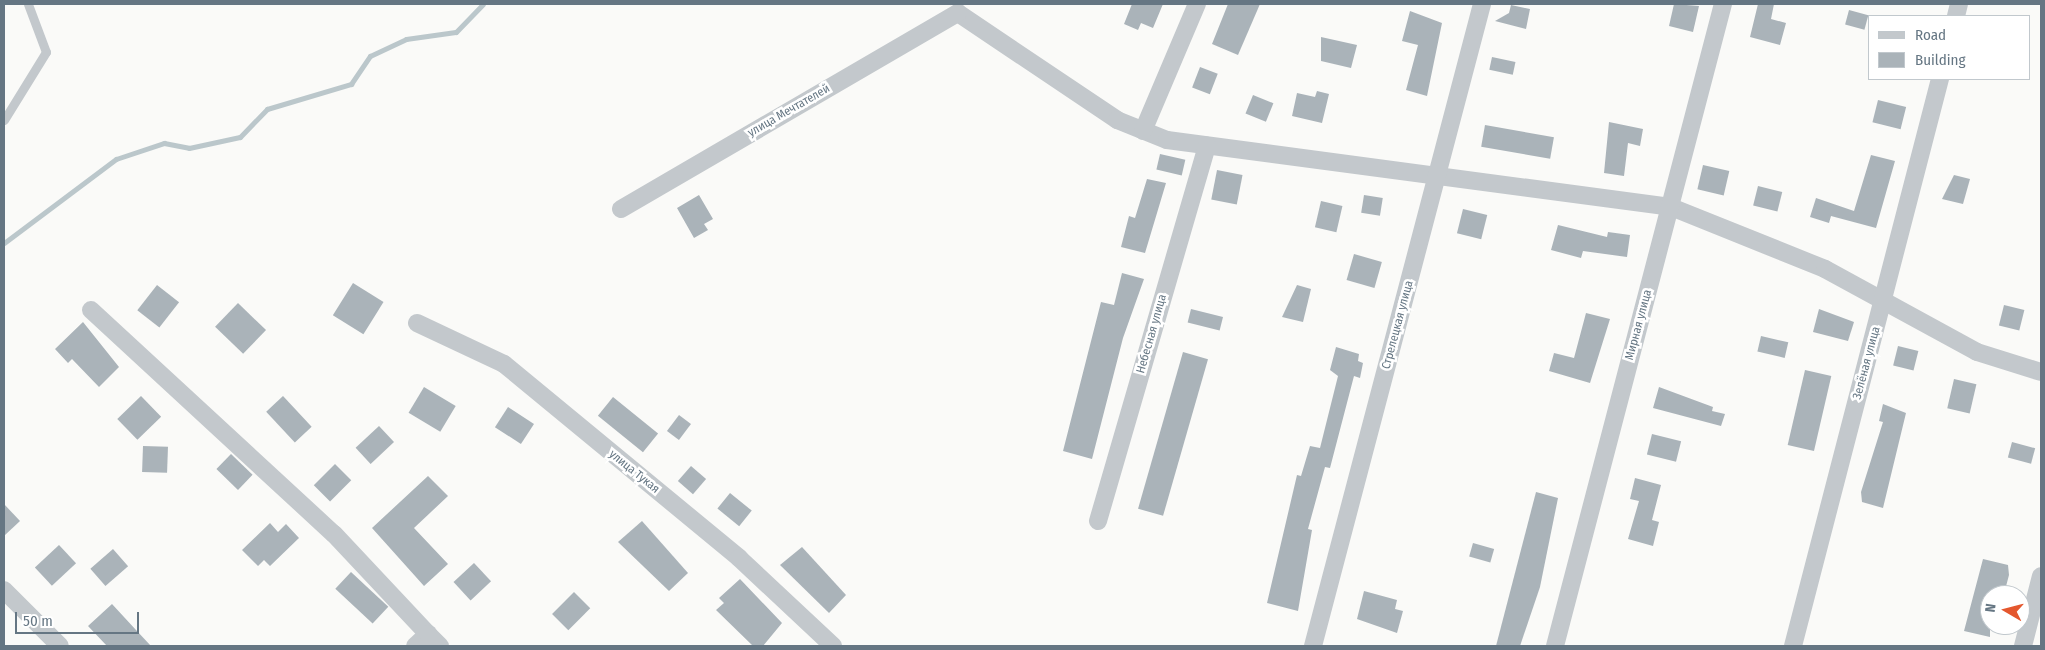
<!DOCTYPE html>
<meta charset="utf-8">
<style>
body{margin:0}
#map{position:relative;width:2045px;height:650px;overflow:hidden;background:#fafaf8;font-family:"Fira Sans Condensed",sans-serif}
div>[style]{position:absolute}
.stream>*{height:5px;margin:-2.5px;padding:0 2.5px;transform-origin:2.5px;border-radius:2.5px;background:#bbc7cb}
.building>*{inset:0;background:#aab3b9;transform-origin:0 0}
.service>*{height:9px;margin:-4.5px;padding:0 4.5px;transform-origin:4.5px;border-radius:4.5px;background:#c3c8cc}
.minor>*{height:18px;margin:-9px;padding:0 9px;transform-origin:9px;border-radius:9px;background:#c3c8cc}
span{translate:-50% -50%;white-space:nowrap;text-align:center;line-height:1.15;-webkit-text-stroke:5px #fff;paint-order:stroke}
.street-label{font-size:12px;color:#657683}
.frame{position:absolute;inset:0;border:5px solid #657683;pointer-events:none}
.legend{position:absolute;left:1868px;top:15px;width:162px;height:65px;box-sizing:border-box;background:#fff;border:1px solid #c1c8cd;margin:0;padding:6px 9px;list-style:none;font-size:15px;color:#657683}
.legend li{display:flex;align-items:center;gap:10px;height:25px}
.legend b{width:25px;border:1px solid #c1c8cd}
.north{position:absolute;left:1980px;top:585px;width:50px;height:50px;box-sizing:border-box;background:#fff;border:1px solid #c1c8cd;border-radius:50%;rotate:278deg;font-size:14px;font-weight:700;line-height:20px;text-align:center;color:#657683}
.north::after{content:'';display:block;margin:auto;width:18px;height:22px;background:#e4572e;clip-path:polygon(50% 0,100% 100%,50% 72%,0 100%)}
.scale{position:absolute;left:15px;top:612px;width:124px;height:22px;box-sizing:border-box;border:2px solid #657683;border-top:0;padding-left:6px;font-size:15px;line-height:18px;white-space:nowrap;color:#657683;-webkit-text-stroke:4px #fff;paint-order:stroke}
</style>
<div id="map">
<div class="stream">
<div style="left:4px;top:243px;width:140px;rotate:-36.9deg"></div>
<div style="left:116px;top:159px;width:51px;rotate:-18.4deg"></div>
<div style="left:164px;top:143px;width:25px;rotate:11deg"></div>
<div style="left:189px;top:148px;width:52px;rotate:-12.2deg"></div>
<div style="left:240px;top:137px;width:39px;rotate:-46deg"></div>
<div style="left:267px;top:109px;width:88px;rotate:-16.6deg"></div>
<div style="left:351px;top:84px;width:34px;rotate:-56deg"></div>
<div style="left:370px;top:56px;width:40px;rotate:-25deg"></div>
<div style="left:406px;top:39px;width:50px;rotate:-8deg"></div>
<div style="left:456px;top:32px;width:39px;rotate:-46deg"></div>
</div>
<div class="building">
<div style="clip-path:polygon(1132px 4px,1163px 4px,1153px 28px,1141px 23px,1138px 30px,1124px 24px)"></div>
<div style="clip-path:polygon(1228px 4px,1260px 4px,1238px 55px,1212px 44px)"></div>
<div style="clip-path:polygon(1674px 4px,1699px 6px,1693px 32px,1669px 26px)"></div>
<div style="clip-path:polygon(1758px 4px,1774px 4px,1771px 19px,1786px 23px,1780px 45px,1750px 37px)"></div>
<div style="clip-path:polygon(1511px 5px,1530px 9px,1526px 29px,1495px 21px,1509px 13px)"></div>
<div style="left:1849px;top:10px;width:20px;height:15px;rotate:15deg"></div>
<div style="clip-path:polygon(1410px 11px,1442px 23px,1427px 96px,1406px 90px,1418px 45px,1402px 41px)"></div>
<div style="clip-path:polygon(1321px 37px,1357px 45px,1351px 68px,1321px 61px)"></div>
<div style="left:1492px;top:57px;width:24px;height:13px;rotate:12deg"></div>
<div style="left:1200px;top:67px;width:19px;height:22px;rotate:21deg"></div>
<div style="clip-path:polygon(1317px 91px,1329px 94px,1322px 123px,1292px 116px,1297px 93px,1315px 97px)"></div>
<div style="left:1253px;top:95px;width:22px;height:20px;rotate:22deg"></div>
<div style="left:1878px;top:100px;width:29px;height:23px;rotate:14deg"></div>
<div style="clip-path:polygon(1609px 122px,1643px 129px,1640px 146px,1628px 143px,1624px 176px,1604px 173px)"></div>
<div style="left:1485px;top:125px;width:70px;height:22px;rotate:10deg"></div>
<div style="left:1160px;top:154px;width:26px;height:16px;rotate:13deg"></div>
<div style="clip-path:polygon(1871px 155px,1895px 161px,1876px 228px,1831px 216px,1829px 223px,1810px 217px,1816px 198px,1854px 211px)"></div>
<div style="left:1703px;top:165px;width:27px;height:25px;rotate:13deg"></div>
<div style="left:1217px;top:170px;width:26px;height:30px;rotate:11deg"></div>
<div style="clip-path:polygon(1954px 175px,1970px 179px,1963px 204px,1942px 199px)"></div>
<div style="clip-path:polygon(1147px 179px,1166px 183px,1145px 253px,1121px 247px,1129px 216px,1135px 218px)"></div>
<div style="left:1758px;top:186px;width:25px;height:20px;rotate:14deg"></div>
<div style="clip-path:polygon(699px 195px,713px 219px,704px 224px,708px 230px,694px 238px,677px 208px)"></div>
<div style="left:1364px;top:195px;width:19px;height:18px;rotate:9deg"></div>
<div style="left:1321px;top:201px;width:22px;height:27px;rotate:13deg"></div>
<div style="left:1463px;top:209px;width:25px;height:25px;rotate:14deg"></div>
<div style="clip-path:polygon(1558px 225px,1607px 237px,1608px 232px,1630px 235px,1627px 257px,1583px 251px,1581px 258px,1551px 250px)"></div>
<div style="left:1354px;top:254px;width:29px;height:27px;rotate:16deg"></div>
<div style="clip-path:polygon(1122px 273px,1144px 279px,1123px 338px,1092px 459px,1063px 451px,1101px 302px,1114px 305px)"></div>
<div style="left:353px;top:283px;width:36px;height:38px;rotate:32deg"></div>
<div style="left:157px;top:285px;width:28px;height:32px;rotate:38deg"></div>
<div style="clip-path:polygon(1297px 285px,1311px 289px,1303px 322px,1282px 317px)"></div>
<div style="left:238px;top:303px;width:39px;height:33px;rotate:44deg"></div>
<div style="left:2004px;top:305px;width:21px;height:21px;rotate:14deg"></div>
<div style="left:1191px;top:309px;width:33px;height:14px;rotate:14deg"></div>
<div style="clip-path:polygon(1819px 309px,1854px 322px,1848px 341px,1813px 332px)"></div>
<div style="clip-path:polygon(1586px 313px,1610px 319px,1590px 383px,1549px 371px,1554px 353px,1574px 358px)"></div>
<div style="clip-path:polygon(83px 322px,119px 367px,99px 387px,72px 359px,68px 363px,55px 349px)"></div>
<div style="left:1761px;top:336px;width:28px;height:16px;rotate:13deg"></div>
<div style="left:1898px;top:346px;width:21px;height:20px;rotate:14deg"></div>
<div style="clip-path:polygon(1336px 347px,1359px 354px,1358px 361px,1363px 363px,1360px 378px,1354px 376px,1330px 468px,1325px 467px,1308px 529px,1312px 530px,1298px 611px,1267px 603px,1297px 475px,1301px 476px,1310px 446px,1320px 448px,1338px 376px,1330px 370px)"></div>
<div style="left:1183px;top:352px;width:26px;height:163px;rotate:16deg"></div>
<div style="left:1805px;top:370px;width:27px;height:77px;rotate:13deg"></div>
<div style="left:1954px;top:379px;width:23px;height:30px;rotate:13deg"></div>
<div style="left:424px;top:387px;width:37px;height:30px;rotate:31deg"></div>
<div style="clip-path:polygon(1659px 387px,1713px 407px,1712px 411px,1725px 414px,1721px 426px,1653px 408px)"></div>
<div style="left:141px;top:396px;width:29px;height:33px;rotate:46deg"></div>
<div style="left:283px;top:396px;width:42px;height:23px;rotate:47deg"></div>
<div style="left:613px;top:397px;width:58px;height:24px;rotate:39deg"></div>
<div style="clip-path:polygon(1883px 404px,1906px 413px,1883px 508px,1862px 502px,1861px 492px,1883px 422px,1879px 421px)"></div>
<div style="left:508px;top:407px;width:31px;height:24px;rotate:33deg"></div>
<div style="left:679px;top:415px;width:15px;height:20px;rotate:37deg"></div>
<div style="left:379px;top:426px;width:22px;height:32px;rotate:47deg"></div>
<div style="left:1652px;top:434px;width:30px;height:21px;rotate:14deg"></div>
<div style="left:2012px;top:442px;width:24px;height:16px;rotate:15deg"></div>
<div style="left:143px;top:446px;width:25px;height:26px;rotate:2deg"></div>
<div style="left:231px;top:454px;width:30px;height:21px;rotate:44deg"></div>
<div style="left:335px;top:464px;width:23px;height:30px;rotate:45deg"></div>
<div style="left:691px;top:466px;width:20px;height:20px;rotate:41deg"></div>
<div style="clip-path:polygon(428px 476px,448px 496px,414px 528px,448px 564px,424px 586px,372px 528px)"></div>
<div style="clip-path:polygon(1635px 478px,1661px 485px,1652px 520px,1659px 522px,1653px 546px,1628px 539px,1639px 501px,1630px 499px)"></div>
<div style="clip-path:polygon(1536px 492px,1558px 498px,1540px 587px,1520px 646px,1496px 646px)"></div>
<div style="left:730px;top:493px;width:28px;height:20px;rotate:39deg"></div>
<div style="clip-path:polygon(4px 504px,20px 521px,4px 536px)"></div>
<div style="clip-path:polygon(642px 521px,688px 573px,669px 591px,618px 542px)"></div>
<div style="clip-path:polygon(270px 523px,278px 532px,286px 524px,299px 538px,270px 566px,264px 560px,258px 566px,242px 550px)"></div>
<div style="left:1473px;top:543px;width:22px;height:14px;rotate:16deg"></div>
<div style="left:59px;top:545px;width:25px;height:33px;rotate:47deg"></div>
<div style="clip-path:polygon(802px 547px,846px 595px,829px 613px,780px 565px)"></div>
<div style="left:113px;top:549px;width:23px;height:30px;rotate:49deg"></div>
<div style="clip-path:polygon(1983px 559px,2008px 565px,2009px 575px,2004px 594px,1990px 591px,1990px 637px,1964px 631px)"></div>
<div style="left:474px;top:563px;width:25px;height:28px;rotate:47deg"></div>
<div style="left:351px;top:572px;width:51px;height:23px;rotate:43deg"></div>
<div style="clip-path:polygon(740px 579px,782px 623px,763px 646px,753px 646px,716px 610px,724px 603px,719px 598px)"></div>
<div style="clip-path:polygon(1364px 591px,1397px 600px,1395px 609px,1403px 611px,1397px 633px,1357px 619px)"></div>
<div style="left:574px;top:592px;width:23px;height:31px;rotate:45deg"></div>
<div style="clip-path:polygon(112px 604px,136px 630px,151px 646px,107px 646px,88px 626px)"></div>
</div>
<div class="service">
<div style="left:4px;top:120px;width:80px;rotate:-58.3deg"></div>
<div style="left:46px;top:52px;width:51px;rotate:-110.6deg"></div>
</div>
<div class="minor">
<div style="left:958px;top:13px;width:192px;rotate:33.9deg"></div>
<div style="left:1117px;top:120px;width:54px;rotate:21.8deg"></div>
<div style="left:1167px;top:140px;width:508px;rotate:7.57deg"></div>
<div style="left:1671px;top:207px;width:166px;rotate:21.9deg"></div>
<div style="left:1825px;top:269px;width:173px;rotate:28.6deg"></div>
<div style="left:1977px;top:352px;width:67px;rotate:17.4deg"></div>
<div style="left:1956px;top:16px;width:12px;rotate:-76deg"></div>
<div style="left:1143px;top:131px;width:138px;rotate:-67deg"></div>
<div style="left:621px;top:209px;width:390px;rotate:-30.2deg"></div>
<div style="left:91px;top:310px;width:330px;rotate:42.7deg"></div>
<div style="left:334px;top:534px;width:137px;rotate:46.8deg"></div>
<div style="left:417px;top:323px;width:96px;rotate:25.2deg"></div>
<div style="left:504px;top:364px;width:305px;rotate:39.5deg"></div>
<div style="left:739px;top:558px;width:129px;rotate:43.1deg"></div>
<div style="left:1098px;top:521px;width:391px;rotate:-73.8deg"></div>
<div style="left:4px;top:590px;width:79px;rotate:45deg"></div>
<div style="left:415px;top:646px;width:18px;rotate:-43deg"></div>
<div style="left:428px;top:634px;width:17px;rotate:45deg"></div>
<div style="left:1313px;top:646px;width:664px;rotate:-75.25deg"></div>
<div style="left:1555px;top:646px;width:664px;rotate:-75.34deg"></div>
<div style="left:1793px;top:646px;width:586px;rotate:-75.47deg"></div>
<div style="left:2023px;top:646px;width:72px;rotate:-75.6deg"></div>
</div>
<div class="street-label">
<span style="left:789px;top:111px;rotate:-30deg">улица Мечтателей</span>
<span style="left:1398px;top:325px;rotate:-75deg">Стрелецкая улица</span>
<span style="left:1639px;top:325px;rotate:-75deg">Мирная улица</span>
<span style="left:1152px;top:334px;rotate:-74deg">Небесная улица</span>
<span style="left:1867px;top:363px;rotate:-75deg">Зелёная улица</span>
<span style="left:634px;top:472px;rotate:39deg">улица Тукая</span>
</div>
<div class="frame"></div>
<ul class="legend">
<li><b style="height:6px;background:#c3c8cc"></b>Road</li>
<li><b style="height:14px;background:#aab3b9"></b>Building</li>
</ul>
<div class="north">N</div>
<div class="scale">50 m</div>
</div>
